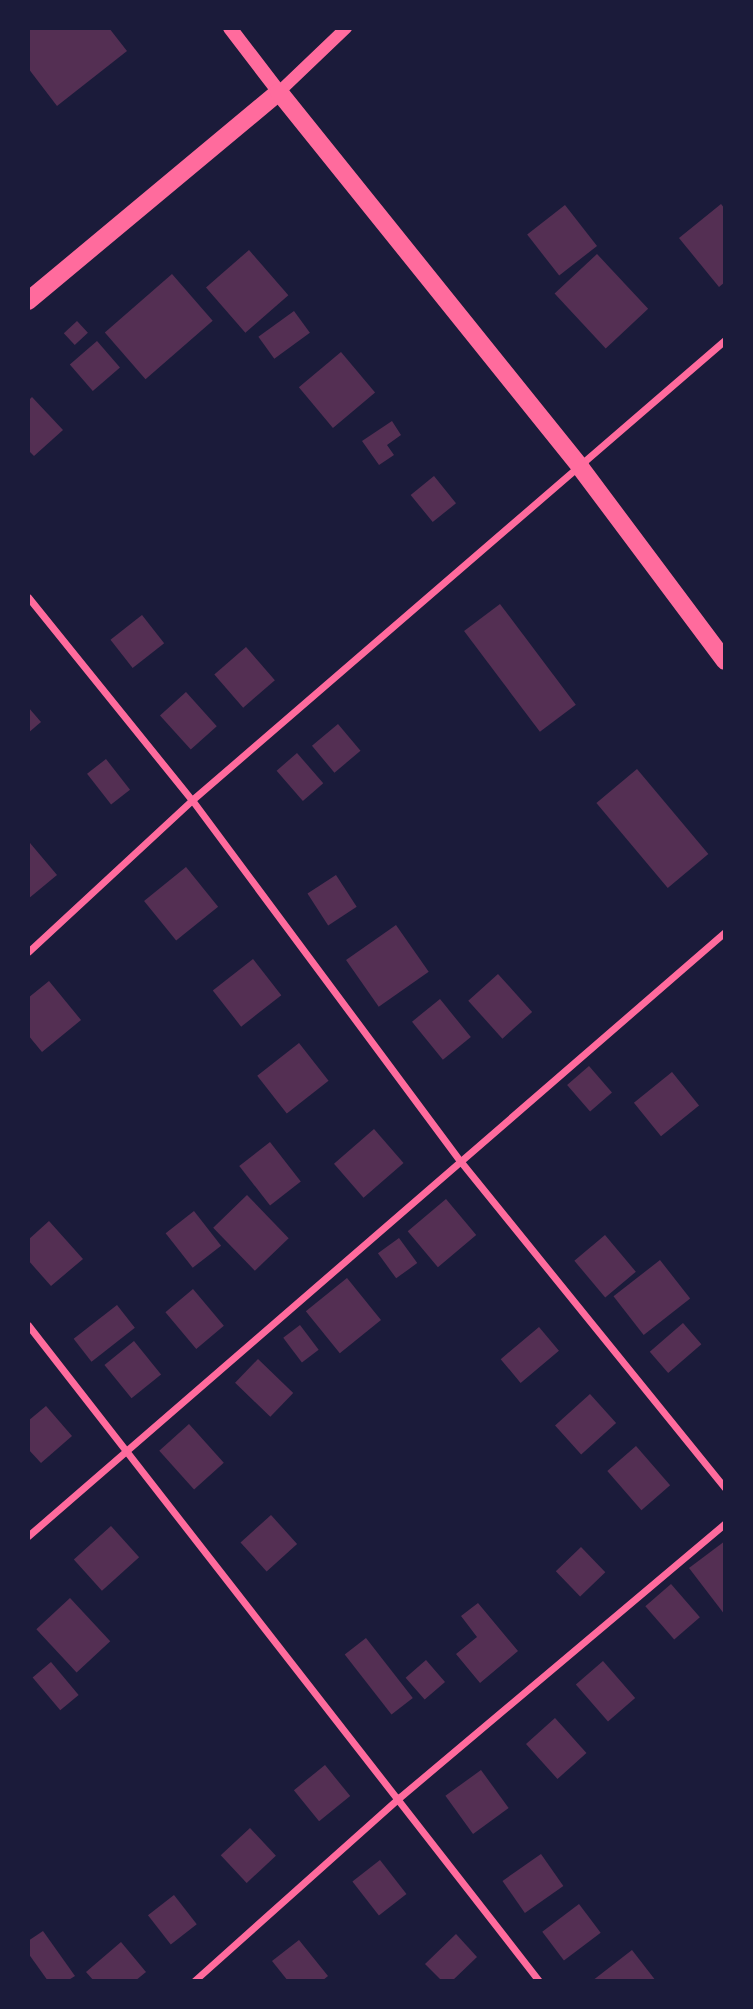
<!DOCTYPE html>
<style>
body{margin:0}
#map{position:relative;width:753px;height:2009px;overflow:hidden;background:#1b1b3a;font-family:"Roboto Condensed",sans-serif}
div>[style]{position:absolute}
.building>*{inset:0;background:#542f53;transform-origin:0 0}
.minor>*{height:7px;margin:-3.5px;padding:0 3.5px;transform-origin:3.5px;border-radius:3.5px;background:#ff6b9d}
.tertiary>*{height:12px;margin:-6px;padding:0 6px;transform-origin:6px;border-radius:6px;background:#ff6b9d}
.secondary>*{height:14px;margin:-7px;padding:0 7px;transform-origin:7px;border-radius:7px;background:#ff6b9d}
.primary>*{height:18px;margin:-9px;padding:0 9px;transform-origin:9px;border-radius:9px;background:#ff6b9d}
span{translate:-50% -50%;white-space:nowrap;text-align:center;line-height:1.15;-webkit-text-stroke:5px #1b1b3a;paint-order:stroke}
.frame{position:absolute;inset:0;border:30px solid #1b1b3a;pointer-events:none}
</style>
<div id="map">
<div class="building">
<div style="clip-path:polygon(28px 28px,109px 28px,127px 51px,57px 106px,28px 68px)"></div>
<div style="clip-path:polygon(721px 204px,725px 209px,725px 282px,719px 287px,679px 238px)"></div>
<div style="left:565px;top:205px;width:52px;height:48px;rotate:52deg"></div>
<div style="left:249px;top:250px;width:60px;height:57px;rotate:49deg"></div>
<div style="left:597px;top:254px;width:75px;height:58px;rotate:47deg"></div>
<div style="left:172px;top:274px;width:62px;height:89px;rotate:49deg"></div>
<div style="left:294px;top:311px;width:27px;height:44px;rotate:54deg"></div>
<div style="left:77px;top:321px;width:16px;height:18px;rotate:47deg"></div>
<div style="left:97px;top:341px;width:35px;height:36px;rotate:49deg"></div>
<div style="left:341px;top:352px;width:53px;height:55px;rotate:50deg"></div>
<div style="clip-path:polygon(32px 397px,63px 430px,34px 456px,28px 450px,28px 401px)"></div>
<div style="clip-path:polygon(392px 421px,401px 435px,387px 445px,394px 455px,379px 465px,362px 441px)"></div>
<div style="left:434px;top:476px;width:35px;height:30px;rotate:51deg"></div>
<div style="left:500px;top:604px;width:126px;height:45px;rotate:53deg"></div>
<div style="left:142px;top:615px;width:36px;height:40px;rotate:52deg"></div>
<div style="left:246px;top:647px;width:44px;height:42px;rotate:49deg"></div>
<div style="left:186px;top:692px;width:46px;height:35px;rotate:48deg"></div>
<div style="clip-path:polygon(28px 707px,41px 722px,28px 733px)"></div>
<div style="left:338px;top:724px;width:35px;height:34px;rotate:50deg"></div>
<div style="left:297px;top:753px;width:40px;height:27px;rotate:49deg"></div>
<div style="left:106px;top:759px;width:39px;height:24px;rotate:52deg"></div>
<div style="left:637px;top:769px;width:111px;height:53px;rotate:50deg"></div>
<div style="clip-path:polygon(30px 843px,57px 875px,28px 899px,28px 844px)"></div>
<div style="left:186px;top:867px;width:51px;height:54px;rotate:51deg"></div>
<div style="left:336px;top:875px;width:38px;height:34px;rotate:57deg"></div>
<div style="left:396px;top:925px;width:57px;height:61px;rotate:55deg"></div>
<div style="left:253px;top:959px;width:46px;height:51px;rotate:52deg"></div>
<div style="left:498px;top:974px;width:51px;height:40px;rotate:48deg"></div>
<div style="clip-path:polygon(49px 981px,81px 1020px,42px 1052px,28px 1035px,28px 998px)"></div>
<div style="left:440px;top:999px;width:49px;height:36px;rotate:51deg"></div>
<div style="left:299px;top:1043px;width:48px;height:53px;rotate:52deg"></div>
<div style="left:589px;top:1066px;width:35px;height:29px;rotate:49deg"></div>
<div style="left:672px;top:1072px;width:43px;height:49px;rotate:51deg"></div>
<div style="left:374px;top:1129px;width:45px;height:53px;rotate:49deg"></div>
<div style="left:270px;top:1142px;width:50px;height:39px;rotate:52deg"></div>
<div style="left:247px;top:1195px;width:60px;height:47px;rotate:46deg"></div>
<div style="left:446px;top:1199px;width:47px;height:50px;rotate:50deg"></div>
<div style="left:194px;top:1211px;width:44px;height:36px;rotate:52deg"></div>
<div style="clip-path:polygon(49px 1221px,83px 1259px,51px 1286px,28px 1260px,28px 1240px)"></div>
<div style="left:605px;top:1235px;width:48px;height:40px;rotate:50deg"></div>
<div style="left:399px;top:1238px;width:31px;height:26px;rotate:54deg"></div>
<div style="left:660px;top:1260px;width:49px;height:59px;rotate:52deg"></div>
<div style="left:347px;top:1278px;width:54px;height:53px;rotate:51deg"></div>
<div style="left:193px;top:1289px;width:48px;height:36px;rotate:50deg"></div>
<div style="left:117px;top:1305px;width:29px;height:55px;rotate:52deg"></div>
<div style="left:683px;top:1323px;width:28px;height:44px;rotate:49deg"></div>
<div style="left:300px;top:1325px;width:31px;height:21px;rotate:53deg"></div>
<div style="left:539px;top:1327px;width:31px;height:50px;rotate:50deg"></div>
<div style="left:134px;top:1341px;width:43px;height:38px;rotate:51deg"></div>
<div style="left:258px;top:1359px;width:49px;height:33px;rotate:44deg"></div>
<div style="left:590px;top:1394px;width:39px;height:47px;rotate:48deg"></div>
<div style="clip-path:polygon(46px 1406px,72px 1436px,41px 1463px,28px 1449px,28px 1421px)"></div>
<div style="left:189px;top:1424px;width:52px;height:40px;rotate:48deg"></div>
<div style="left:636px;top:1446px;width:52px;height:38px;rotate:49deg"></div>
<div style="left:271px;top:1515px;width:39px;height:41px;rotate:48deg"></div>
<div style="left:111px;top:1526px;width:42px;height:50px;rotate:48deg"></div>
<div style="clip-path:polygon(725px 1541px,725px 1615px,689px 1568px)"></div>
<div style="left:581px;top:1547px;width:35px;height:35px;rotate:46deg"></div>
<div style="left:671px;top:1584px;width:44px;height:34px;rotate:49deg"></div>
<div style="left:70px;top:1598px;width:59px;height:46px;rotate:47deg"></div>
<div style="clip-path:polygon(478px 1603px,518px 1651px,480px 1683px,456px 1654px,477px 1637px,461px 1616px)"></div>
<div style="left:366px;top:1638px;width:76px;height:27px;rotate:52deg"></div>
<div style="left:426px;top:1660px;width:29px;height:27px;rotate:49deg"></div>
<div style="left:603px;top:1661px;width:49px;height:36px;rotate:49deg"></div>
<div style="left:51px;top:1662px;width:43px;height:24px;rotate:50deg"></div>
<div style="left:555px;top:1718px;width:47px;height:39px;rotate:48deg"></div>
<div style="left:325px;top:1765px;width:40px;height:40px;rotate:51deg"></div>
<div style="left:481px;top:1770px;width:47px;height:44px;rotate:54deg"></div>
<div style="left:250px;top:1828px;width:38px;height:40px;rotate:47deg"></div>
<div style="left:541px;top:1854px;width:39px;height:47px;rotate:55deg"></div>
<div style="left:380px;top:1860px;width:43px;height:35px;rotate:52deg"></div>
<div style="left:174px;top:1895px;width:37px;height:33px;rotate:52deg"></div>
<div style="left:579px;top:1904px;width:36px;height:46px;rotate:53deg"></div>
<div style="clip-path:polygon(43px 1931px,75px 1976px,67px 1981px,48px 1981px,28px 1953px,28px 1941px)"></div>
<div style="clip-path:polygon(456px 1934px,477px 1957px,452px 1981px,442px 1981px,425px 1964px)"></div>
<div style="clip-path:polygon(299px 1940px,328px 1976px,322px 1981px,288px 1981px,272px 1961px)"></div>
<div style="clip-path:polygon(121px 1942px,146px 1972px,135px 1981px,94px 1981px,86px 1972px)"></div>
<div style="clip-path:polygon(632px 1950px,656px 1981px,592px 1981px)"></div>
</div>
<div class="minor">
<div style="left:28px;top:597px;width:261px;rotate:51.1deg"></div>
<div style="left:192px;top:800px;width:451px;rotate:53.4deg"></div>
<div style="left:461px;top:1162px;width:419px;rotate:51deg"></div>
<div style="left:28px;top:952px;width:224px;rotate:-42.8deg"></div>
<div style="left:192px;top:800px;width:704px;rotate:-40.8deg"></div>
<div style="left:28px;top:1325px;width:832px;rotate:52.08deg"></div>
<div style="left:28px;top:1536px;width:922px;rotate:-40.91deg"></div>
<div style="left:194px;top:1981px;width:276px;rotate:-41.8deg"></div>
<div style="left:400px;top:1797px;width:425px;rotate:-40.1deg"></div>
</div>
<div class="tertiary">
<div style="left:279px;top:92px;width:93px;rotate:-43.7deg"></div>
</div>
<div class="secondary">
<div style="left:230px;top:28px;width:81px;rotate:52.6deg"></div>
</div>
<div class="primary">
<div style="left:28px;top:301px;width:327px;rotate:-39.8deg"></div>
<div style="left:279px;top:92px;width:481px;rotate:51.2deg"></div>
<div style="left:580px;top:467px;width:242px;rotate:53.2deg"></div>
</div>
<div class="frame"></div>
</div>
